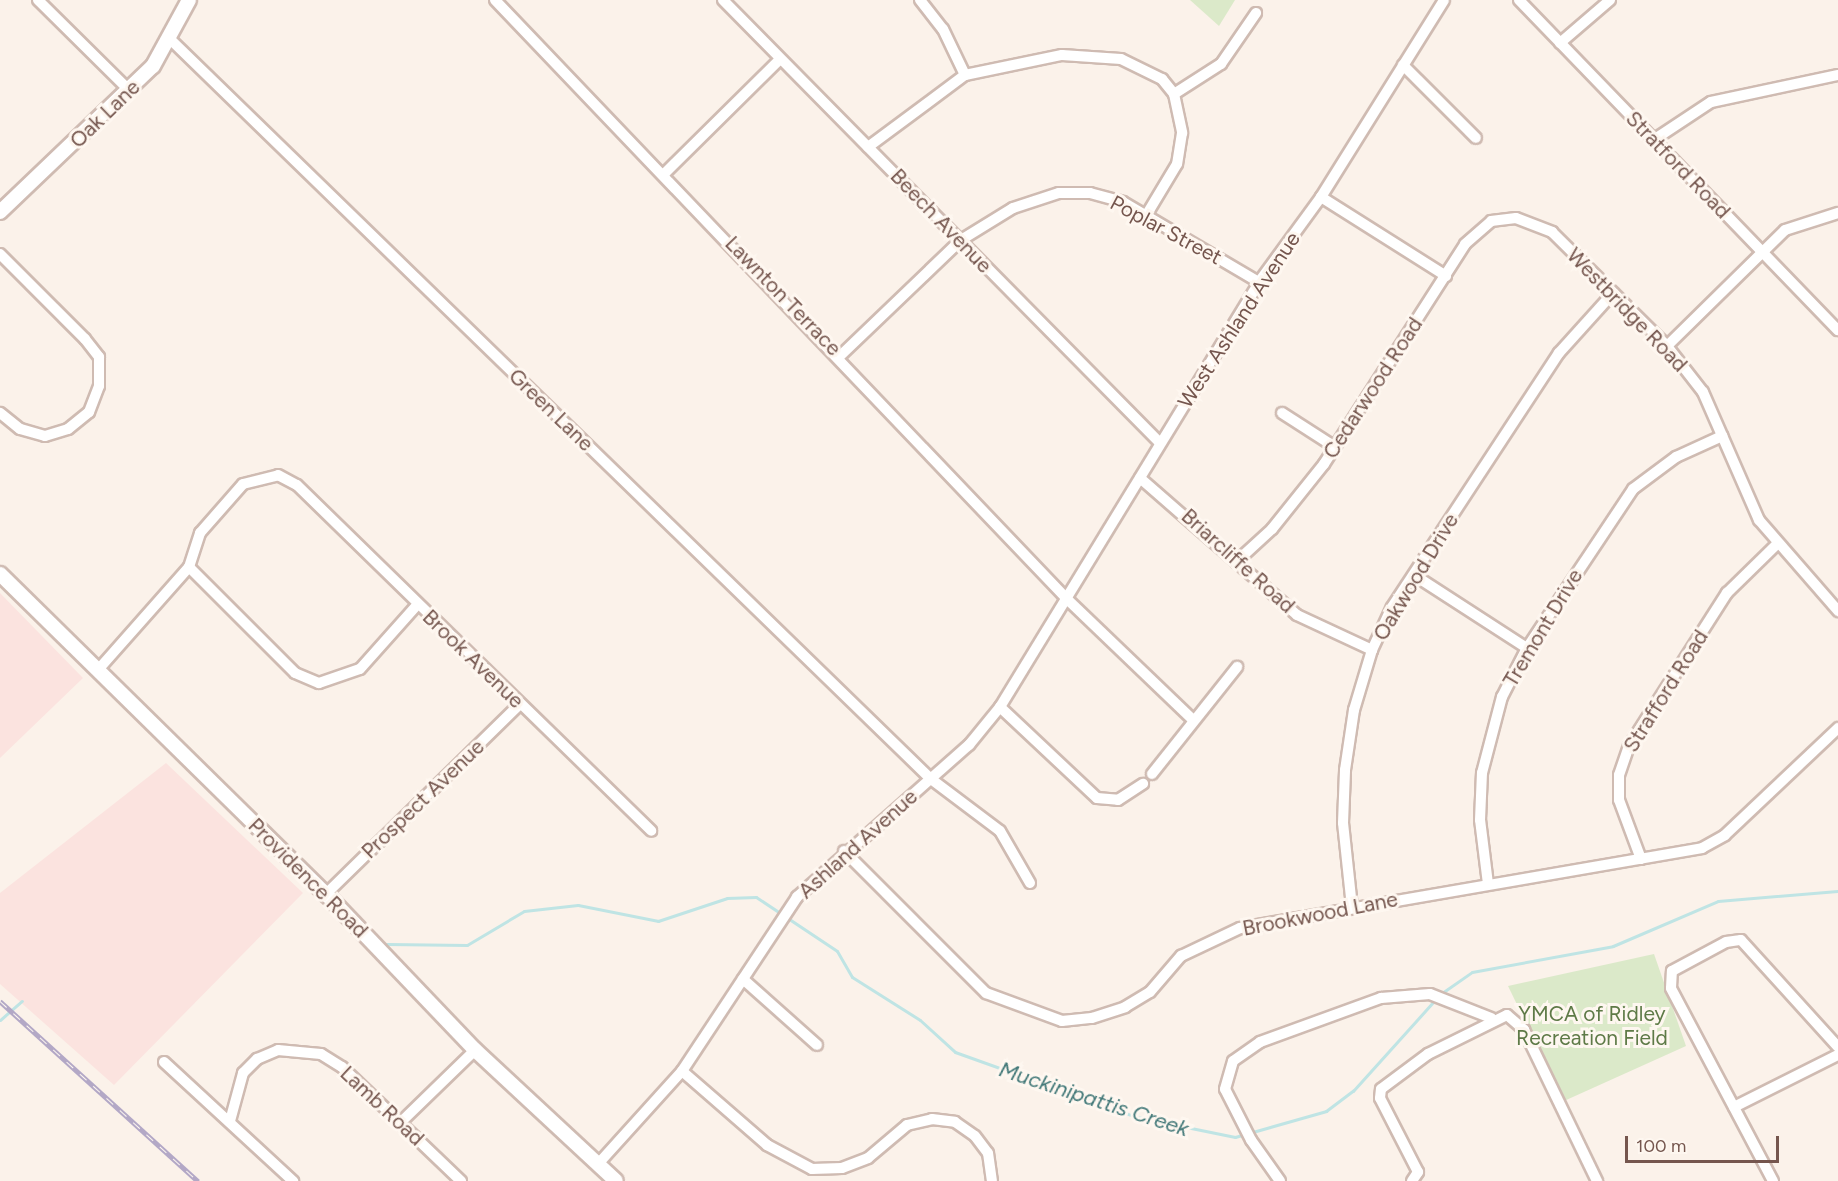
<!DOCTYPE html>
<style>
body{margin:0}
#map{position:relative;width:1838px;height:1181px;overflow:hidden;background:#fbf2ea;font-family:Figtree,sans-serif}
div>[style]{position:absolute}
.commercial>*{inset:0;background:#fbe3df}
.green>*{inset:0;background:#dbe9c9}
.stream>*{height:3px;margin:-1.5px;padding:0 1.5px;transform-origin:1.5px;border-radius:1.5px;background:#bfe4e4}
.roads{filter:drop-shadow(2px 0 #cfbbb2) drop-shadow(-2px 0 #cfbbb2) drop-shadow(0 2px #cfbbb2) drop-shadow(0 -2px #cfbbb2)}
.street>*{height:10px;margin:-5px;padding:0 5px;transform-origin:5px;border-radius:5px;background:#fff}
.secondary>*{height:14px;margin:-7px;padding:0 7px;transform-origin:7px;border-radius:7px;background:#fff}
.rail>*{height:5px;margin-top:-2.5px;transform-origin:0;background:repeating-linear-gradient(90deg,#fef7f0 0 9px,#b3a8c6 0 18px);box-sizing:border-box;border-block:2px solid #b3a8c6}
span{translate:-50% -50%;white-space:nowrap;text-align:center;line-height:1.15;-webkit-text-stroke:6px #fef7f0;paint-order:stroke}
.street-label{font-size:21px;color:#75564e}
.park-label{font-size:21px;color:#5e7a47}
.water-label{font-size:22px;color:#427878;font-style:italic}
.scale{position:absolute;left:1625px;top:1136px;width:154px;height:27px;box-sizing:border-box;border:3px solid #75564e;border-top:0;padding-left:8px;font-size:18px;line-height:21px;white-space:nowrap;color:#75564e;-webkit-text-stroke:4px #fef7f0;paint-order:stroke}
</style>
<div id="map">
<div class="commercial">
<div style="clip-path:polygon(0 593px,83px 678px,0 758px)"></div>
<div style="clip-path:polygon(166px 763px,303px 893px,114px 1085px,0 984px,0 893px)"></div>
</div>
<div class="green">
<div style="clip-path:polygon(1190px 0,1235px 0,1219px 26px)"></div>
<div style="clip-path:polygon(1654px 954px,1686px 1046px,1564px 1101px,1508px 986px)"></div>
</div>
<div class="stream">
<div style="left:387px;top:944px;width:80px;rotate:0.7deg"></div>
<div style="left:467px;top:945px;width:66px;rotate:-30.8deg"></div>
<div style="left:524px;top:911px;width:54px;rotate:-6.3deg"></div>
<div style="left:578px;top:905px;width:82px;rotate:11.3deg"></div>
<div style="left:658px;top:921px;width:73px;rotate:-18.4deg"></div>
<div style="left:727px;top:898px;width:29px;rotate:-2deg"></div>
<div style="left:756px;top:897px;width:97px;rotate:33.7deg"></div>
<div style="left:837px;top:951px;width:30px;rotate:60deg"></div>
<div style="left:852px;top:977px;width:80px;rotate:32.3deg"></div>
<div style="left:920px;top:1020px;width:47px;rotate:42.4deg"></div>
<div style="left:955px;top:1052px;width:193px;rotate:19.7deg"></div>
<div style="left:1137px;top:1117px;width:100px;rotate:11.5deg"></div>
<div style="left:1235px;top:1137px;width:95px;rotate:-15.9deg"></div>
<div style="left:1326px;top:1111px;width:34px;rotate:-37deg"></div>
<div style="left:1353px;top:1091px;width:122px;rotate:-48deg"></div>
<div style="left:1439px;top:995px;width:40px;rotate:-34.9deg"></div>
<div style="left:1472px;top:972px;width:143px;rotate:-10.4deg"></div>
<div style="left:1613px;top:946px;width:114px;rotate:-23.2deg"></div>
<div style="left:1718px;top:901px;width:120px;rotate:-4.8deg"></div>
<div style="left:0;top:1020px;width:29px;rotate:-41deg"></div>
</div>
<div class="roads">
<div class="street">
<div style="left:38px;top:0;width:129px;rotate:44.7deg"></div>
<div style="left:495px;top:0;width:827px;rotate:46.32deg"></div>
<div style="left:1066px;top:598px;width:176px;rotate:43.8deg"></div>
<div style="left:723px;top:0;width:622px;rotate:45.39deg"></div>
<div style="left:920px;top:0;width:37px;rotate:52deg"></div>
<div style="left:943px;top:29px;width:51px;rotate:64.4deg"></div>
<div style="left:1519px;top:0;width:459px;rotate:46deg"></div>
<div style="left:171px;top:40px;width:1060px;rotate:44.2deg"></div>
<div style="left:931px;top:779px;width:86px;rotate:37deg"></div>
<div style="left:1000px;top:831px;width:60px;rotate:60deg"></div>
<div style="left:1560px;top:43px;width:66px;rotate:-40.7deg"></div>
<div style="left:1403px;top:65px;width:103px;rotate:45deg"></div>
<div style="left:1174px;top:94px;width:56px;rotate:-32.6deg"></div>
<div style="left:1221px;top:64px;width:62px;rotate:-55.5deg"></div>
<div style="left:1655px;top:139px;width:67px;rotate:-33.5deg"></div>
<div style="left:1711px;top:102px;width:130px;rotate:-12deg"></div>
<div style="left:868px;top:147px;width:121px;rotate:-36.6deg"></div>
<div style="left:965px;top:75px;width:99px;rotate:-11.7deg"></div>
<div style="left:1062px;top:55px;width:59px;rotate:3.9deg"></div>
<div style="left:1121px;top:59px;width:46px;rotate:26deg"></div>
<div style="left:1162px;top:79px;width:19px;rotate:51deg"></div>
<div style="left:1174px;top:94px;width:40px;rotate:78deg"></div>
<div style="left:1182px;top:133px;width:31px;rotate:99deg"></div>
<div style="left:1177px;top:164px;width:58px;rotate:121deg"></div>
<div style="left:665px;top:173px;width:161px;rotate:-44.7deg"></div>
<div style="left:1321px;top:197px;width:148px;rotate:32.3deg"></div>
<div style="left:0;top:254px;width:120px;rotate:45deg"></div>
<div style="left:85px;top:339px;width:23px;rotate:52deg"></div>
<div style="left:99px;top:357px;width:29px;rotate:90deg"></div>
<div style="left:99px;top:386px;width:28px;rotate:111deg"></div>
<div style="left:89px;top:412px;width:27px;rotate:141deg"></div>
<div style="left:68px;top:429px;width:24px;rotate:163deg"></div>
<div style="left:45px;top:436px;width:26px;rotate:-164deg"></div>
<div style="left:20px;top:429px;width:26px;rotate:-141deg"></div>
<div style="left:1667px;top:346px;width:165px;rotate:-44.5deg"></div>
<div style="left:1785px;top:230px;width:56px;rotate:-17.8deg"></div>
<div style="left:840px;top:356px;width:168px;rotate:-43.8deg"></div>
<div style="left:961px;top:240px;width:61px;rotate:-31.6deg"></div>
<div style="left:1013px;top:208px;width:48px;rotate:-18.1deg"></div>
<div style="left:1059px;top:193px;width:31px"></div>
<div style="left:1090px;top:193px;width:34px;rotate:15deg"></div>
<div style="left:1123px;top:202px;width:158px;rotate:30.5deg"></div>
<div style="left:1282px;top:413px;width:63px;rotate:32.7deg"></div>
<div style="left:1140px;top:478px;width:208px;rotate:41.1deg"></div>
<div style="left:1297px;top:615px;width:83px;rotate:25deg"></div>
<div style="left:1236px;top:562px;width:49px;rotate:-42.5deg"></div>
<div style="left:1272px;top:529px;width:83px;rotate:-51.3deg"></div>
<div style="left:1324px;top:464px;width:261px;rotate:-57.3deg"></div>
<div style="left:1465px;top:244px;width:35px;rotate:-41deg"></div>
<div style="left:1491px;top:221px;width:25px;rotate:-7deg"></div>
<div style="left:1516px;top:218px;width:39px;rotate:21deg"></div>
<div style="left:1552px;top:232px;width:162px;rotate:44.7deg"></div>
<div style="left:1667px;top:346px;width:58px;rotate:52deg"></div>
<div style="left:1703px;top:392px;width:140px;rotate:66.4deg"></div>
<div style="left:1759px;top:520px;width:121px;rotate:49deg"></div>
<div style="left:189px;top:567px;width:150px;rotate:45deg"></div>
<div style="left:295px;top:673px;width:26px;rotate:23deg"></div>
<div style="left:319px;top:683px;width:43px;rotate:-18.9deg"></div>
<div style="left:360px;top:669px;width:86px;rotate:-48.3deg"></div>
<div style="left:1414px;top:575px;width:135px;rotate:32.9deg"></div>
<div style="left:97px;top:671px;width:139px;rotate:-48.5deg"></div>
<div style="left:189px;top:567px;width:36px;rotate:-72deg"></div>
<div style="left:200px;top:533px;width:65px;rotate:-48.7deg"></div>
<div style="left:243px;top:484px;width:36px;rotate:-14deg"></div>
<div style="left:278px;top:475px;width:21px;rotate:28deg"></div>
<div style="left:297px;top:485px;width:495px;rotate:44.3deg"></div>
<div style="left:1000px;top:707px;width:133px;rotate:43.2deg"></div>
<div style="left:1097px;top:798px;width:21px;rotate:5deg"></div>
<div style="left:1118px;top:800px;width:30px;rotate:-33deg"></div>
<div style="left:1152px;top:774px;width:137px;rotate:-51.5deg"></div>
<div style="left:844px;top:851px;width:201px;rotate:45deg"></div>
<div style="left:986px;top:993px;width:81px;rotate:20.2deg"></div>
<div style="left:1062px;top:1021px;width:30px;rotate:-6deg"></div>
<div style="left:1092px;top:1018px;width:35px;rotate:-18deg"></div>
<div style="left:1125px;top:1007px;width:29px;rotate:-31deg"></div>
<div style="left:1150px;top:992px;width:48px;rotate:-49.3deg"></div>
<div style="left:1181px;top:956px;width:65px;rotate:-25.4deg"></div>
<div style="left:1240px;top:928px;width:469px;rotate:-9.8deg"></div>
<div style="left:1702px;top:848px;width:26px;rotate:-29deg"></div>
<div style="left:1725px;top:835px;width:156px;rotate:-43.4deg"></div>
<div style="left:1641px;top:859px;width:63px;rotate:-110.4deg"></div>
<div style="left:1619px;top:800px;width:25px;rotate:-90deg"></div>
<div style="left:1619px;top:775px;width:31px;rotate:-71deg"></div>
<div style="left:1629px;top:746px;width:182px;rotate:-57.4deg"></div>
<div style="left:1727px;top:593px;width:69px;rotate:-44.4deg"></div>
<div style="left:1488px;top:884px;width:64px;rotate:-97.1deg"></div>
<div style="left:1480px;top:820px;width:47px;rotate:-87.6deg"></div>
<div style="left:1482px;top:773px;width:79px;rotate:-75.3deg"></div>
<div style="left:1502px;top:697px;width:55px;rotate:-63deg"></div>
<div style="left:1527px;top:648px;width:191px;rotate:-56.3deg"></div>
<div style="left:1633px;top:489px;width:54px;rotate:-36.7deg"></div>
<div style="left:1676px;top:457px;width:51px;rotate:-24.5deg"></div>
<div style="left:326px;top:894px;width:272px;rotate:-44.4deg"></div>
<div style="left:1352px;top:907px;width:84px;rotate:-96.1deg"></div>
<div style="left:1343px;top:823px;width:53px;rotate:-87.8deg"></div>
<div style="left:1345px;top:770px;width:61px;rotate:-81.5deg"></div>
<div style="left:1354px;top:710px;width:63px;rotate:-73.3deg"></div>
<div style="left:1372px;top:650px;width:47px;rotate:-65.1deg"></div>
<div style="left:1392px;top:607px;width:304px;rotate:-56.7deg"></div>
<div style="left:1559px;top:353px;width:81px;rotate:-48deg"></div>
<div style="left:743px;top:979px;width:99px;rotate:41.7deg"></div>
<div style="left:164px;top:1062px;width:176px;rotate:42.7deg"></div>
<div style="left:682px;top:1071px;width:113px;rotate:41deg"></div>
<div style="left:767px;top:1145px;width:51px;rotate:28.1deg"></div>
<div style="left:812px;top:1169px;width:30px;rotate:-2deg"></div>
<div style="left:842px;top:1168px;width:28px;rotate:-21deg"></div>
<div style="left:868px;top:1158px;width:51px;rotate:-40.2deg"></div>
<div style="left:907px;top:1125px;width:26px;rotate:-13deg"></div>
<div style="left:932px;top:1119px;width:23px;rotate:7deg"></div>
<div style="left:955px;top:1122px;width:24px;rotate:35deg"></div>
<div style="left:975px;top:1136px;width:21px;rotate:53deg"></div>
<div style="left:988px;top:1153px;width:28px;rotate:82deg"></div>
<div style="left:1734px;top:1107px;width:116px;rotate:-26.6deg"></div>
<div style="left:230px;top:1121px;width:50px;rotate:-74.8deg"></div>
<div style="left:243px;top:1073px;width:20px;rotate:-45deg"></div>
<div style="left:257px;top:1059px;width:23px;rotate:-23deg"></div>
<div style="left:278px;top:1050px;width:43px;rotate:5.3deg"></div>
<div style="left:321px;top:1054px;width:25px;rotate:32deg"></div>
<div style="left:342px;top:1067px;width:165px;rotate:43.8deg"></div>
<div style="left:400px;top:1123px;width:105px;rotate:-44.2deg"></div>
<div style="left:598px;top:1164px;width:125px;rotate:-47.9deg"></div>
<div style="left:682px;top:1071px;width:209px;rotate:-56.5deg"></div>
<div style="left:797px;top:897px;width:230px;rotate:-41.5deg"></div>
<div style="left:969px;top:745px;width:49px;rotate:-50.8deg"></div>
<div style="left:1000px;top:707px;width:498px;rotate:-58.6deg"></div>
<div style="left:1259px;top:282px;width:105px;rotate:-53.9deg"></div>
<div style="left:1321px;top:197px;width:232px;rotate:-58deg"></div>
<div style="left:1280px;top:1181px;width:50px;rotate:-125.3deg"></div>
<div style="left:1251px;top:1140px;width:57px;rotate:-117deg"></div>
<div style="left:1225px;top:1089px;width:29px;rotate:-74deg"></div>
<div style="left:1233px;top:1061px;width:33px;rotate:-35deg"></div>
<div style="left:1260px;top:1042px;width:129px;rotate:-20deg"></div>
<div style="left:1381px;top:998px;width:49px;rotate:-4.7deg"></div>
<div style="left:1430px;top:994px;width:66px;rotate:21.5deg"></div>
<div style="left:1412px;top:1181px;width:11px;rotate:-56deg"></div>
<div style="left:1418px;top:1172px;width:83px;rotate:-117.2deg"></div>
<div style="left:1380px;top:1098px;width:9px;rotate:-84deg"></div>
<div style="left:1381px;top:1089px;width:59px;rotate:-36.7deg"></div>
<div style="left:1428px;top:1054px;width:88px;rotate:-26.3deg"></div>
<div style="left:1507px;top:1015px;width:23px;rotate:41deg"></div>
<div style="left:1524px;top:1030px;width:168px;rotate:64.2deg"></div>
<div style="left:1773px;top:1181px;width:218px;rotate:-117.9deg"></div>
<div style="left:1671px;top:988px;width:17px;rotate:-87deg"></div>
<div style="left:1672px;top:971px;width:61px;rotate:-28.2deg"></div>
<div style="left:1726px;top:942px;width:15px;rotate:-8deg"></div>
<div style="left:1741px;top:940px;width:144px;rotate:47.8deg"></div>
</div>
<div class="secondary">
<div style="left:0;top:212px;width:211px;rotate:-43.7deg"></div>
<div style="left:153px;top:66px;width:75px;rotate:-61.4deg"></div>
<div style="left:0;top:574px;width:457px;rotate:44.5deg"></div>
<div style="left:326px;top:894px;width:216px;rotate:46.3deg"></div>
<div style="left:475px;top:1050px;width:192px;rotate:42.9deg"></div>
</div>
</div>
<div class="rail">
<div style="left:0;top:1001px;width:268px;rotate:42.3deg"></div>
</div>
<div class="street-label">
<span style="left:105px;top:114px;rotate:-44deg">Oak Lane</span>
<span style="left:1678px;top:165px;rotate:46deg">Stratford Road</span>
<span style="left:941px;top:221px;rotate:46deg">Beech Avenue</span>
<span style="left:1166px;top:230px;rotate:28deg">Poplar Street</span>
<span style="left:783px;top:296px;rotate:46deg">Lawnton Terrace</span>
<span style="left:1627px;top:310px;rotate:46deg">Westbridge Road</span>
<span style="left:1239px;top:320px;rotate:-57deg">West Ashland Avenue</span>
<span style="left:1373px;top:388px;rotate:-57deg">Cedarwood Road</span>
<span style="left:551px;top:410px;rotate:44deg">Green Lane</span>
<span style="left:1238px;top:561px;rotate:42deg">Briarcliffe Road</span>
<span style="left:1416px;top:577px;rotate:-59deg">Oakwood Drive</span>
<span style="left:1543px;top:628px;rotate:-59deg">Tremont Drive</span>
<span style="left:473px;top:659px;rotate:44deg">Brook Avenue</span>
<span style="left:1666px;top:691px;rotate:-58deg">Strafford Road</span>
<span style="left:423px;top:799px;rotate:-44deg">Prospect Avenue</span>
<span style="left:858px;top:844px;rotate:-42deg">Ashland Avenue</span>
<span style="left:308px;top:878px;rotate:45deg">Providence Road</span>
<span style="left:1320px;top:914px;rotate:-11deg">Brookwood Lane</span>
<span style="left:382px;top:1106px;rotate:43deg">Lamb Road</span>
</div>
<div class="park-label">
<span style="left:1592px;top:1026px">YMCA of Ridley<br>Recreation Field</span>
</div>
<div class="water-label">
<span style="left:1094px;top:1099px;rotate:18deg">Muckinipattis Creek</span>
</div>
<div class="scale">100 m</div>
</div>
